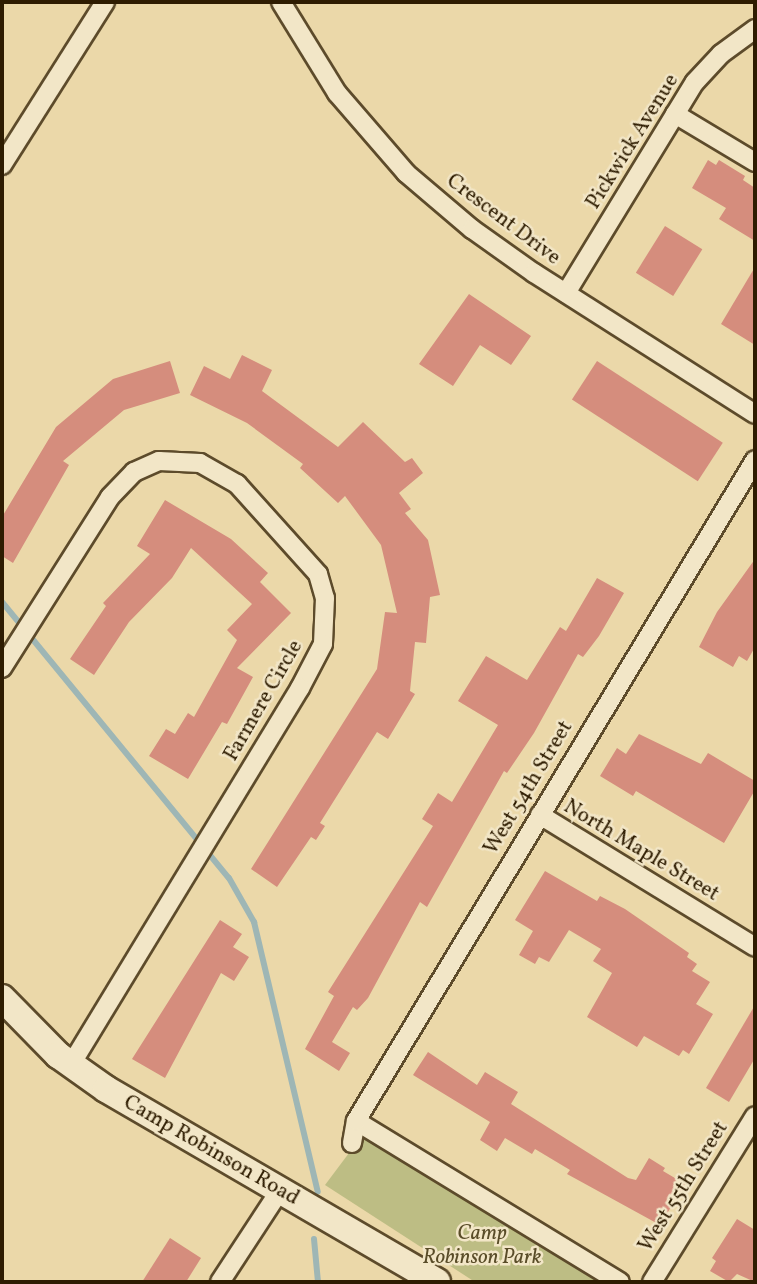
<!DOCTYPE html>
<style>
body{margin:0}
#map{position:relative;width:757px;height:1284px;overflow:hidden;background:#ebd8a9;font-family:Vollkorn,serif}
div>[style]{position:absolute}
.green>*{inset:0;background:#bdbd84}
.stream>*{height:6px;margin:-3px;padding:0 3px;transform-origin:3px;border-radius:3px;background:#9eb6b5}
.building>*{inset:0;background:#d58d7d;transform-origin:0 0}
.roads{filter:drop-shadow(2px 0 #5d4b2b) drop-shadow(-2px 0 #5d4b2b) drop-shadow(0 2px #5d4b2b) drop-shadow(0 -2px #5d4b2b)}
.minor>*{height:18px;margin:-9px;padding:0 9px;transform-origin:9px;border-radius:9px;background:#f2e6c7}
.secondary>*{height:26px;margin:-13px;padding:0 13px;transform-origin:13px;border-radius:13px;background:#f2e6c7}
span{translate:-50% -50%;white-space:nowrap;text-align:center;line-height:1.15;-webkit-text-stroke:5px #f2e6c7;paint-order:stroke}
.street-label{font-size:21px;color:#2e1c01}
.park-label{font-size:21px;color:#594c28;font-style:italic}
.frame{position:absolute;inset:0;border:4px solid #2e1c01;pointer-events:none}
</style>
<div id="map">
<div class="green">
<div style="clip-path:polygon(364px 1133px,606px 1282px,475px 1282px,325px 1185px)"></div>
</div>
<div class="stream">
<div style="left:2px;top:602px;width:357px;rotate:50.6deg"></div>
<div style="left:229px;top:878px;width:51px;rotate:60.4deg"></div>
<div style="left:254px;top:922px;width:277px;rotate:76.7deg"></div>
<div style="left:314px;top:1239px;width:43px;rotate:84.7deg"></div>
</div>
<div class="building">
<div style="clip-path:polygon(708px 160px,716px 165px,719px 160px,745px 176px,743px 180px,755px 188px,755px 241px,719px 219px,726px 208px,692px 188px)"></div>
<div style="left:665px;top:226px;width:44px;height:55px;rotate:32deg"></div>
<div style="clip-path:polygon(755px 267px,755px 345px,721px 324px)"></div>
<div style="clip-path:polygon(469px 294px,531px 336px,511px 365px,480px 345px,453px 386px,419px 364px)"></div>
<div style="clip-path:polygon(242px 355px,272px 370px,262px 391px,338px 447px,363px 422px,405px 462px,412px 458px,423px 473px,399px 493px,411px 509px,405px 513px,428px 540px,440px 595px,430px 597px,426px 643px,415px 642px,410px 691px,415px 694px,388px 739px,377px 732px,320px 823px,325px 826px,316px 840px,311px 837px,277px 887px,251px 869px,377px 669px,385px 612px,397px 613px,381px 545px,345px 496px,338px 503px,300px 468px,303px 464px,247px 423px,190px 395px,204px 366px,230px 379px)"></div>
<div style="clip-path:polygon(170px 361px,180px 393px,124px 410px,63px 461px,69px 465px,13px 563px,2px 556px,2px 517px,56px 427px,113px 379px)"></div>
<div style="left:597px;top:361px;width:150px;height:46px;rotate:33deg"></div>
<div style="clip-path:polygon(165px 500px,231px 539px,268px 573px,260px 582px,291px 613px,237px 668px,253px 677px,227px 724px,222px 722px,188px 779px,149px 756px,166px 729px,175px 734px,188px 713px,194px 717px,237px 640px,227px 630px,252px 604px,191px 548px,172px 578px,129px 622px,94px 675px,70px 659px,106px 606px,103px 603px,150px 554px,137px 546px)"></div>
<div style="clip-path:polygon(755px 559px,755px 647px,747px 661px,739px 656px,733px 667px,699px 647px,717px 612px)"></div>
<div style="clip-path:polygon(597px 578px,624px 593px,599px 636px,583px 657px,578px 654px,534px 733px,507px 773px,504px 771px,427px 907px,420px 902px,368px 998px,357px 1010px,353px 1007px,332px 1042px,350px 1053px,339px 1071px,305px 1049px,334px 996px,328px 992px,433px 826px,422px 819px,438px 793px,452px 802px,498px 725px,458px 701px,486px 656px,527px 680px,560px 627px,566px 631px)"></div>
<div style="clip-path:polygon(639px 734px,701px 764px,708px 753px,755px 781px,755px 790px,724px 843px,636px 791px,633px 796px,600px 776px,617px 748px,626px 754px)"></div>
<div style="clip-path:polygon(545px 871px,597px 901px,600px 896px,625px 909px,689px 953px,687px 957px,697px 964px,692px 971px,710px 982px,696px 1004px,713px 1014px,689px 1054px,683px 1050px,679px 1056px,644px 1036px,637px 1047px,587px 1017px,612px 973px,593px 961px,601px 949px,569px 930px,549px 962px,539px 957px,535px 964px,519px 955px,533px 931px,515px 920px)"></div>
<div style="clip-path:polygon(220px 920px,242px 934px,233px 947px,249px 957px,234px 981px,221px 973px,165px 1078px,132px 1059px)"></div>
<div style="clip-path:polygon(755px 1005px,755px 1058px,729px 1102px,706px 1088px)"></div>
<div style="clip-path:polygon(428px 1052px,477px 1085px,485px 1072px,518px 1092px,511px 1104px,628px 1178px,636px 1180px,649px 1158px,665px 1168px,663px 1171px,685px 1184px,660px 1225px,567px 1174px,570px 1170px,535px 1149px,532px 1154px,505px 1138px,497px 1151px,480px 1140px,490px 1122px,413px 1075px)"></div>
<div style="clip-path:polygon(737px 1219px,755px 1230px,755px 1282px,737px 1274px,729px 1282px,710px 1271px,716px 1261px,712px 1258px)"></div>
<div style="clip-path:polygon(170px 1238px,201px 1258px,186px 1282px,142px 1282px)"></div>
</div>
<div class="roads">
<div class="minor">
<div style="left:281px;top:2px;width:107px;rotate:58.4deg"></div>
<div style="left:337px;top:93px;width:106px;rotate:49.2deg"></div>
<div style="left:406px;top:173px;width:87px;rotate:40.3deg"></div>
<div style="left:472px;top:229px;width:76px;rotate:35.4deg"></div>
<div style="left:534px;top:273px;width:262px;rotate:32.5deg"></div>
<div style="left:675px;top:114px;width:93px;rotate:31deg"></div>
<div style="left:2px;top:165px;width:193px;rotate:-57.7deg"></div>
<div style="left:566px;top:293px;width:247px;rotate:-58.6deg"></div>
<div style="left:695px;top:82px;width:38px;rotate:-47deg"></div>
<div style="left:721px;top:54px;width:42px;rotate:-36.3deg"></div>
<div style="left:2px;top:668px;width:202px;rotate:-57.7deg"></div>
<div style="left:110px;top:497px;width:35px;rotate:-46deg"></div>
<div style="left:134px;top:472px;width:27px;rotate:-24deg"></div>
<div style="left:159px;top:461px;width:41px;rotate:2.8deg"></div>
<div style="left:200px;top:463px;width:43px;rotate:29.6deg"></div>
<div style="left:237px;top:484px;width:121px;rotate:48deg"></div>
<div style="left:318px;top:574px;width:25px;rotate:74deg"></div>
<div style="left:325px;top:598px;width:46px;rotate:92.5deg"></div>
<div style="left:323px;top:644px;width:50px;rotate:117.6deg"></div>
<div style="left:300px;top:688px;width:440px;rotate:121.3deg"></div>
<div style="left:540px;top:815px;width:252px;rotate:31.5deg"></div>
<div style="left:356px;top:1121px;width:309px;rotate:31.4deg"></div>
<div style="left:352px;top:1143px;width:22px;rotate:-80deg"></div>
<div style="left:356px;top:1121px;width:772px;rotate:-58.88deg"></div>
<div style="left:220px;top:1282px;width:108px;rotate:-56.8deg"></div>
<div style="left:652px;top:1282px;width:195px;rotate:-58.2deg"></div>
</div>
<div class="secondary">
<div style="left:2px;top:998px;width:80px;rotate:45.5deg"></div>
<div style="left:58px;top:1055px;width:59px;rotate:35.3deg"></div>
<div style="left:106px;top:1089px;width:383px;rotate:30.2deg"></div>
</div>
</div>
<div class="street-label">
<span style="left:633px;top:142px;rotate:-58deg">Pickwick Avenue</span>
<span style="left:503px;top:220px;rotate:37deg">Crescent Drive</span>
<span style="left:264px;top:701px;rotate:-60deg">Farmere Circle</span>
<span style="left:529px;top:788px;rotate:-59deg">West 54th Street</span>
<span style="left:641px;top:851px;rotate:31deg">North Maple Street</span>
<span style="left:211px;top:1151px;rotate:30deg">Camp Robinson Road</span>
<span style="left:684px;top:1187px;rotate:-58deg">West 55th Street</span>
</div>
<div class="park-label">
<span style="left:482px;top:1246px">Camp<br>Robinson Park</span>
</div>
<div class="frame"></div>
</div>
